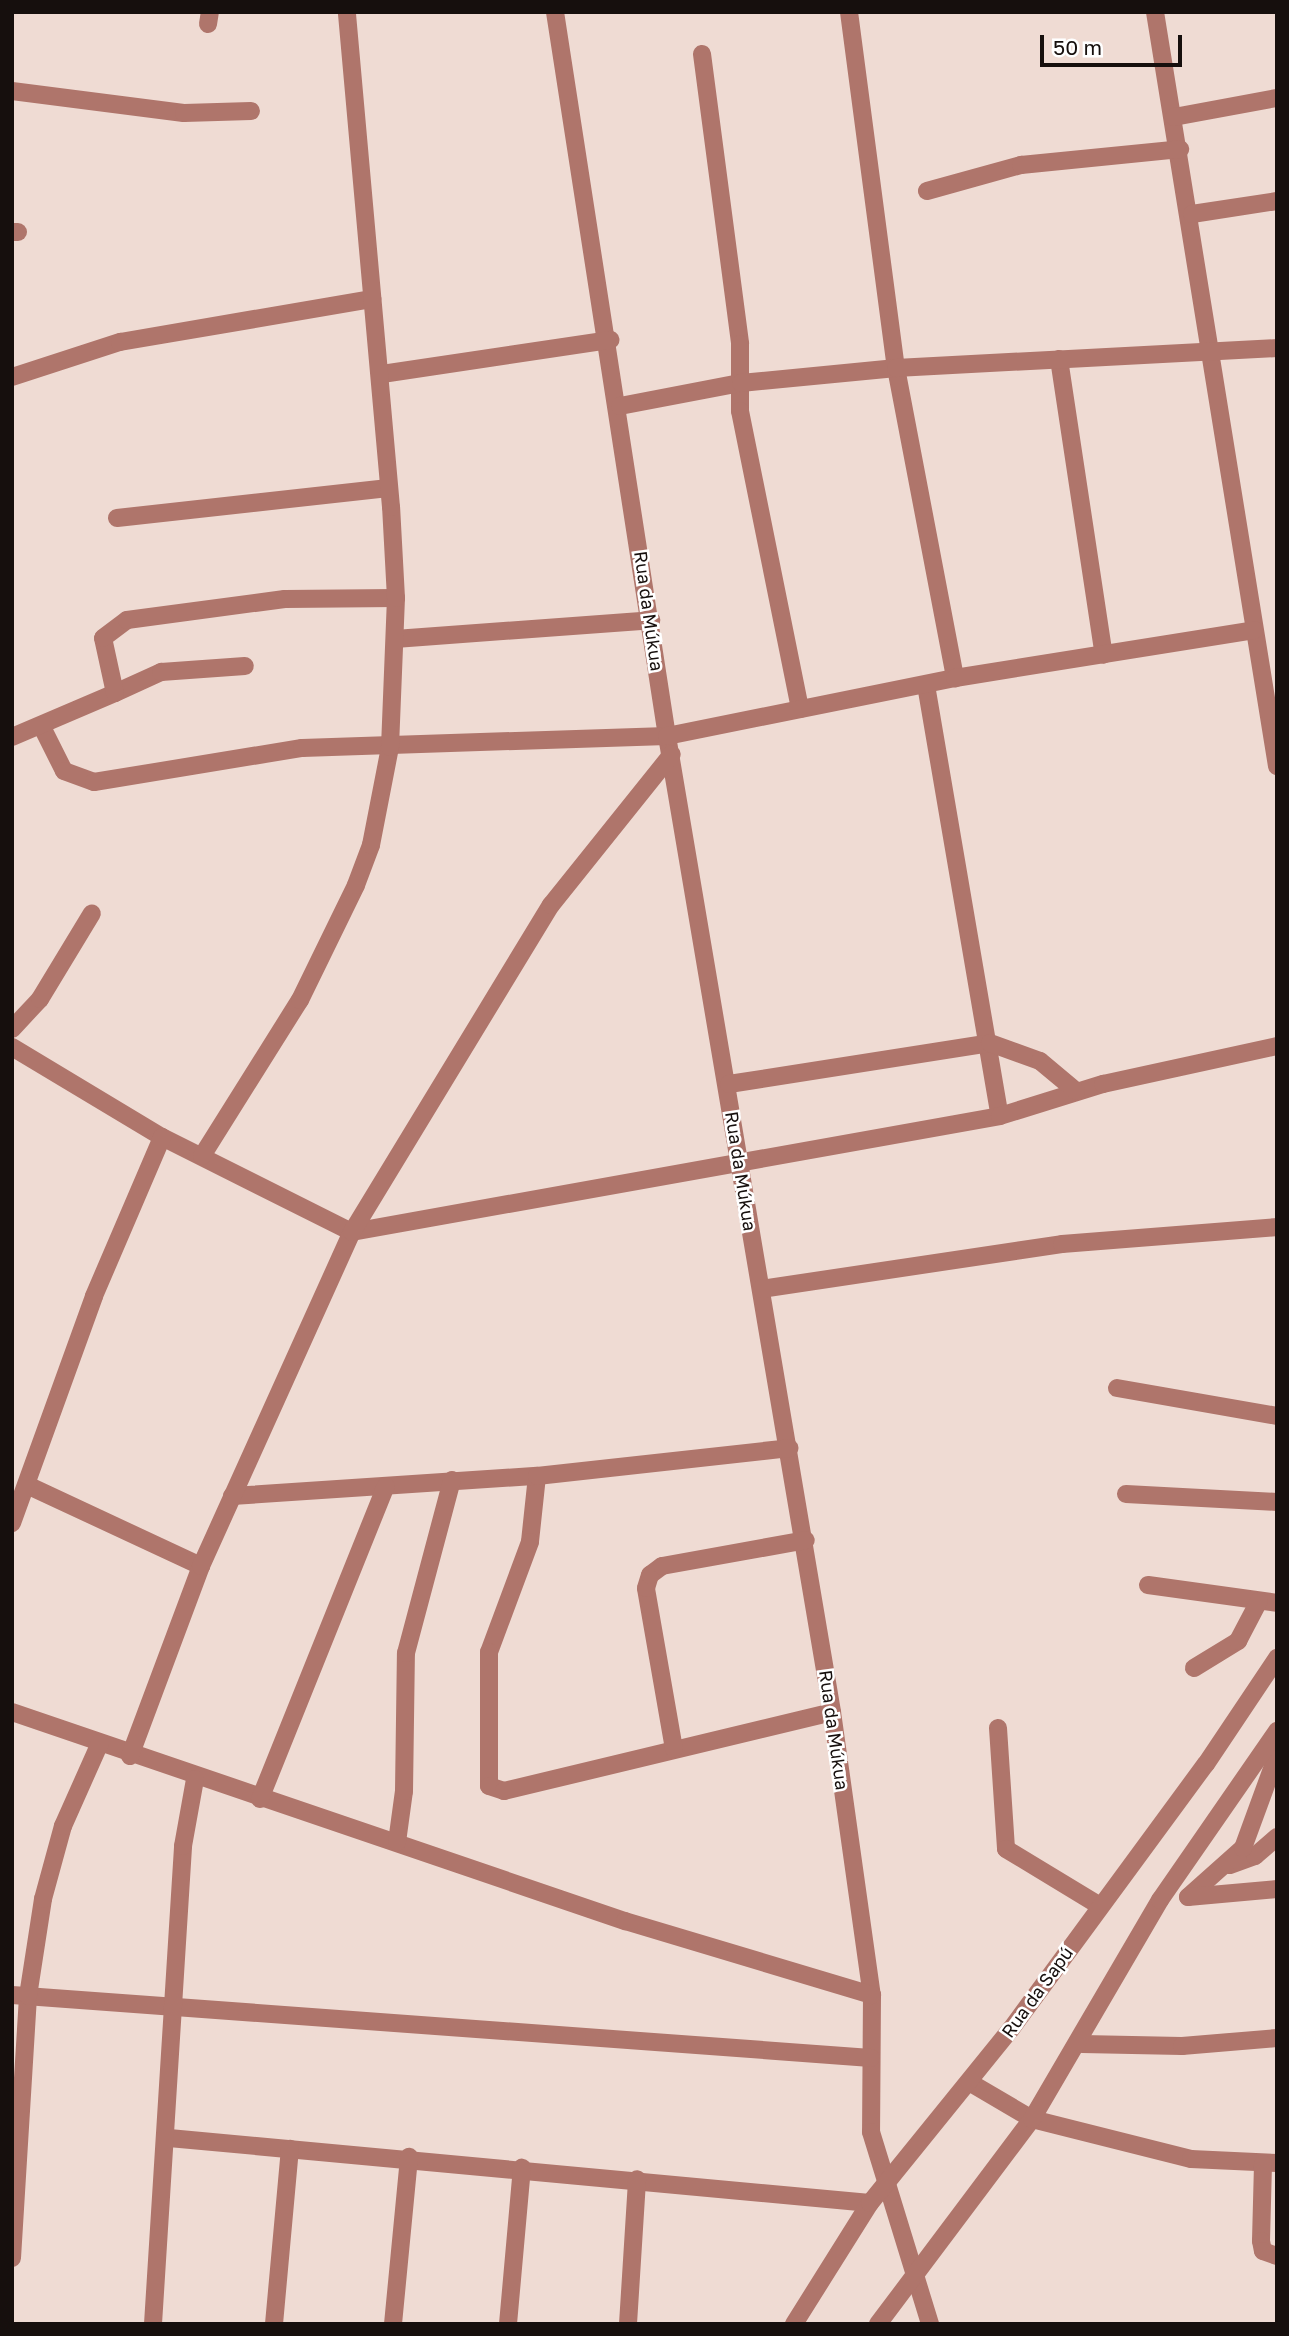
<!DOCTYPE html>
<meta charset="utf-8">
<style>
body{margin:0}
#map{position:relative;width:1289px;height:2336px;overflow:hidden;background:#efdbd3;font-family:"Golos Text",sans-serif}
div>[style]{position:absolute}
.minor>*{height:18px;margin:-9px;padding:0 9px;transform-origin:9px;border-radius:9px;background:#af756b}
span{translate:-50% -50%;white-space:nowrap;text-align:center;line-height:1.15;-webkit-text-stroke:5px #fff;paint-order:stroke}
.street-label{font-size:18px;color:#160f0d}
.frame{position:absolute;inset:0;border:14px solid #160f0d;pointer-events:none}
.scale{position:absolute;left:1040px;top:35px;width:142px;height:32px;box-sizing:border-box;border:4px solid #160f0d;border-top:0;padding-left:9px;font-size:21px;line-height:24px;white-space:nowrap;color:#160f0d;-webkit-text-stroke:5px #fff;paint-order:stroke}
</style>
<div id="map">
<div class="minor">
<div style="left:555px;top:12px;width:733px;rotate:81.21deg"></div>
<div style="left:667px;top:736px;width:990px;rotate:80.4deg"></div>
<div style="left:832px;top:1712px;width:286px;rotate:82deg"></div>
<div style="left:872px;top:1995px;width:137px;rotate:90.4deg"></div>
<div style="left:871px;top:2132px;width:201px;rotate:72.9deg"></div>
<div style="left:849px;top:12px;width:359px;rotate:82.5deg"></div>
<div style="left:896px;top:368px;width:316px;rotate:79.2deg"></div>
<div style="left:1155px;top:12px;width:764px;rotate:80.81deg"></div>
<div style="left:208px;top:24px;width:12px;rotate:-81deg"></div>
<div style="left:702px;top:54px;width:292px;rotate:82.5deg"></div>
<div style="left:740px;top:344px;width:67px;rotate:90deg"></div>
<div style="left:740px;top:411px;width:304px;rotate:78.6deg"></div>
<div style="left:12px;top:91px;width:173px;rotate:7.3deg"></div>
<div style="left:184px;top:113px;width:67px;rotate:-1.7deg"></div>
<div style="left:1174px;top:117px;width:105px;rotate:-10.5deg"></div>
<div style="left:927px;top:191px;width:98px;rotate:-15.5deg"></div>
<div style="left:1021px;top:165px;width:160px;rotate:-5.7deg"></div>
<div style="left:1192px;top:214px;width:86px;rotate:-8.7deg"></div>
<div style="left:12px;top:232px;width:6px"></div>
<div style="left:1059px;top:359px;width:299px;rotate:81.4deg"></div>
<div style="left:382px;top:374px;width:231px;rotate:-8.5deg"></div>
<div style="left:12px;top:377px;width:114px;rotate:-18deg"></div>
<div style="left:120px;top:342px;width:256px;rotate:-9.7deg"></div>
<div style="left:620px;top:406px;width:123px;rotate:-10.8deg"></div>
<div style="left:741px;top:383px;width:156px;rotate:-5.5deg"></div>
<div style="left:896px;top:368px;width:382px;rotate:-3deg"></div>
<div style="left:117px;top:518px;width:273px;rotate:-6.3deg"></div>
<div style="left:395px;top:639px;width:257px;rotate:-4.2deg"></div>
<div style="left:926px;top:685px;width:437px;rotate:80.3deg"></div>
<div style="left:115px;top:693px;width:51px;rotate:-24.5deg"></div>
<div style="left:161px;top:672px;width:84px;rotate:-4.1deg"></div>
<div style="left:42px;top:727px;width:49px;rotate:63.4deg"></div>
<div style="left:64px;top:771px;width:32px;rotate:20deg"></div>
<div style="left:94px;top:782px;width:211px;rotate:-9.3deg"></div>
<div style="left:302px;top:748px;width:365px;rotate:-1.9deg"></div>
<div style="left:667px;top:736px;width:294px;rotate:-11.4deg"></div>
<div style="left:955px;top:678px;width:303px;rotate:-9.1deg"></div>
<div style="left:12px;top:737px;width:112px;rotate:-23.1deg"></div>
<div style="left:115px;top:693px;width:56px;rotate:-102.3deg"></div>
<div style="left:103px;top:638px;width:30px;rotate:-37deg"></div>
<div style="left:127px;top:620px;width:159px;rotate:-7.6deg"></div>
<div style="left:285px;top:599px;width:111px;rotate:-0.5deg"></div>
<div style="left:12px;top:1029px;width:41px;rotate:-47deg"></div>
<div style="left:40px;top:999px;width:100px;rotate:-58.8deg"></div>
<div style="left:12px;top:1047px;width:175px;rotate:31deg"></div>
<div style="left:162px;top:1137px;width:212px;rotate:26.6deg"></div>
<div style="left:352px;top:1232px;width:658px;rotate:-10.15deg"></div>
<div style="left:1000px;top:1116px;width:108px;rotate:-17.3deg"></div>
<div style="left:1103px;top:1084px;width:178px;rotate:-12.3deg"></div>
<div style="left:729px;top:1084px;width:264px;rotate:-8.9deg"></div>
<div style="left:990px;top:1043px;width:53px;rotate:19.8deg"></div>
<div style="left:1040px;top:1061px;width:47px;rotate:39.8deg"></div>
<div style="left:202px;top:1156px;width:184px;rotate:-57.9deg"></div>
<div style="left:300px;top:1000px;width:128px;rotate:-64deg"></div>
<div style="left:356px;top:885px;width:43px;rotate:-69.4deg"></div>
<div style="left:371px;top:845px;width:100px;rotate:-79deg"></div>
<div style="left:390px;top:747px;width:149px;rotate:-87.7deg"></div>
<div style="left:396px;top:598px;width:91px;rotate:-93.1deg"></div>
<div style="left:391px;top:507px;width:497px;rotate:-95.1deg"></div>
<div style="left:761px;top:1289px;width:304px;rotate:-8.5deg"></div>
<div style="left:1062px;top:1244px;width:216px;rotate:-4.5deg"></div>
<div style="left:1117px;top:1388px;width:162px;rotate:9.9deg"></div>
<div style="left:537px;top:1476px;width:66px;rotate:96.1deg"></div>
<div style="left:530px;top:1542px;width:117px;rotate:110.4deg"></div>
<div style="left:489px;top:1652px;width:134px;rotate:90deg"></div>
<div style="left:489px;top:1786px;width:16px;rotate:18deg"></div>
<div style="left:504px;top:1791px;width:337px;rotate:-13.5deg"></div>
<div style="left:27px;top:1485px;width:192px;rotate:25deg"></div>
<div style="left:1126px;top:1494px;width:151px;rotate:3deg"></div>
<div style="left:232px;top:1496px;width:306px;rotate:-3.8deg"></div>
<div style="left:537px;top:1476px;width:254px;rotate:-6.3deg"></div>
<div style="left:12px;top:1523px;width:241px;rotate:-70.1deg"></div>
<div style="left:94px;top:1296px;width:173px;rotate:-66.8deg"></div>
<div style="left:1148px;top:1585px;width:130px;rotate:7.9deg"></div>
<div style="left:1194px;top:1668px;width:52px;rotate:-31.5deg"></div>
<div style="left:1238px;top:1641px;width:45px;rotate:-62.3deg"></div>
<div style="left:12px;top:1712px;width:648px;rotate:18.83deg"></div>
<div style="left:625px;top:1921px;width:258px;rotate:16.7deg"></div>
<div style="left:998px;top:1728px;width:121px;rotate:86.2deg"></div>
<div style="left:1006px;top:1849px;width:110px;rotate:31.2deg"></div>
<div style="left:674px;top:1749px;width:163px;rotate:-99.9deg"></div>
<div style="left:646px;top:1588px;width:14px;rotate:-73deg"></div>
<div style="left:650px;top:1575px;width:15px;rotate:-37deg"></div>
<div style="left:662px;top:1566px;width:146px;rotate:-10.2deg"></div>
<div style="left:130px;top:1756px;width:203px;rotate:-69.5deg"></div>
<div style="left:201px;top:1566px;width:367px;rotate:-65.7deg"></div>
<div style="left:352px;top:1232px;width:383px;rotate:-58.7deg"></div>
<div style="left:551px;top:905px;width:193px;rotate:-51.3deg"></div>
<div style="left:260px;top:1799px;width:337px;rotate:-68.1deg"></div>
<div style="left:397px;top:1842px;width:51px;rotate:-82.2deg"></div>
<div style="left:404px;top:1791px;width:138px;rotate:-89.2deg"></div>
<div style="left:406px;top:1653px;width:179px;rotate:-75.1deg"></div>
<div style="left:1230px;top:1865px;width:27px;rotate:-20deg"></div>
<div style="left:1255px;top:1856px;width:29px;rotate:-41deg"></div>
<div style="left:1188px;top:1897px;width:74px;rotate:-41.7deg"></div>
<div style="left:1243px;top:1848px;width:99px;rotate:-69.9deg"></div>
<div style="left:1188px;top:1897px;width:89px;rotate:-5.1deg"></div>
<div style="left:12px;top:1995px;width:861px;rotate:4.19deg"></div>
<div style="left:1082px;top:2044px;width:100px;rotate:1.1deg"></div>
<div style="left:1182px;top:2046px;width:95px;rotate:-4.8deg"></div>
<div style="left:969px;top:2082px;width:73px;rotate:30.4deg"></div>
<div style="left:1032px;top:2119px;width:164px;rotate:14.1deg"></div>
<div style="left:1191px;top:2159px;width:86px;rotate:2.7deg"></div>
<div style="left:169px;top:2138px;width:704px;rotate:5.3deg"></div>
<div style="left:1263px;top:2164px;width:77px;rotate:91.5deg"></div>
<div style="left:1261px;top:2241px;width:10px;rotate:79deg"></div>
<div style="left:1263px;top:2251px;width:15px;rotate:20deg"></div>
<div style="left:12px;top:2258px;width:262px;rotate:-86.5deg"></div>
<div style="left:28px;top:1996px;width:98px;rotate:-81.2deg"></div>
<div style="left:43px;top:1899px;width:76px;rotate:-74.7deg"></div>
<div style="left:63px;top:1826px;width:91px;rotate:-66deg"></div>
<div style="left:153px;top:2324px;width:479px;rotate:-86.4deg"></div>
<div style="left:183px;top:1846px;width:68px;rotate:-79.8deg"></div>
<div style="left:274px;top:2324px;width:176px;rotate:-84.8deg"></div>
<div style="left:393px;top:2324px;width:168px;rotate:-84.5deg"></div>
<div style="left:508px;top:2324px;width:157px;rotate:-84.9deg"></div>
<div style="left:628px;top:2324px;width:145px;rotate:-86.4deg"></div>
<div style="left:794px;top:2324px;width:143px;rotate:-57.9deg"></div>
<div style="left:870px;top:2203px;width:224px;rotate:-51deg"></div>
<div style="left:1011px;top:2029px;width:329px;rotate:-53.7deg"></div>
<div style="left:1206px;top:1764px;width:128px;rotate:-56.2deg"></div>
<div style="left:878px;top:2324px;width:256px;rotate:-53.1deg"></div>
<div style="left:1032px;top:2119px;width:254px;rotate:-59.7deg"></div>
<div style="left:1160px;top:1900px;width:206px;rotate:-55.3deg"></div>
</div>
<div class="street-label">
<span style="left:649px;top:611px;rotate:82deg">Rua da Múkua</span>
<span style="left:741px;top:1171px;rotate:81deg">Rua da Múkua</span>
<span style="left:834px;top:1730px;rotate:82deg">Rua da Múkua</span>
<span style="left:1037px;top:1992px;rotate:-54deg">Rua da Sapú</span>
</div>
<div class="frame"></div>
<div class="scale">50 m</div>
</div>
